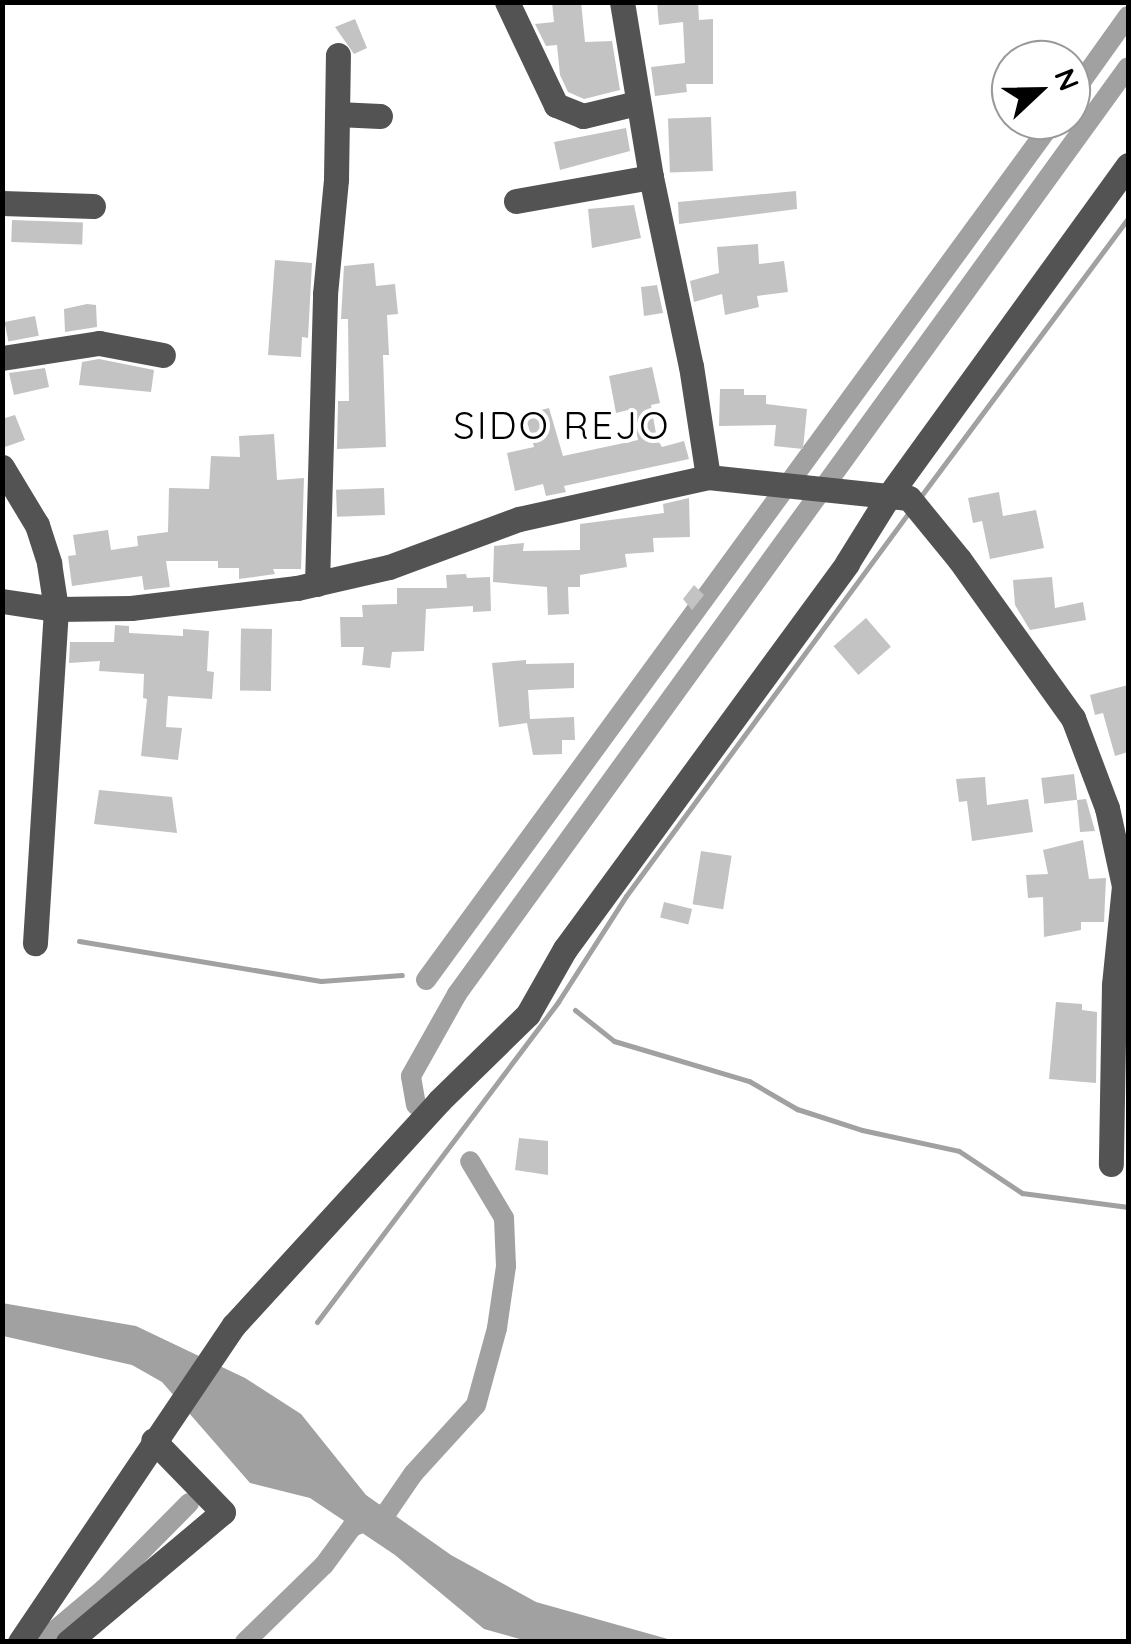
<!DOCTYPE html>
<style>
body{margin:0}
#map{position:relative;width:1131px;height:1644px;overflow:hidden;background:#fff;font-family:Quicksand,sans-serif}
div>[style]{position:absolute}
.water>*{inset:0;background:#a1a1a1}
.stream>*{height:5px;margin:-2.5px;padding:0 2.5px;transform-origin:2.5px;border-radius:2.5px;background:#a1a1a1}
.canal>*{height:20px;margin:-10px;padding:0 10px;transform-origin:10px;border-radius:10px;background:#a1a1a1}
.building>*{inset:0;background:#c3c3c3;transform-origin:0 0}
.minor>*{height:25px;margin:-12.5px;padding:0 12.5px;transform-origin:12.5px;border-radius:12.5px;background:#535353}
span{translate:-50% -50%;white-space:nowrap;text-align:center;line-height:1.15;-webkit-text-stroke:8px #fff;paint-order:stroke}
.quarter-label{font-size:38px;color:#000;letter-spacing:2.5px}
.frame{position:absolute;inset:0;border:5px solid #000;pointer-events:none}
.north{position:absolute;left:991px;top:40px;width:100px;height:100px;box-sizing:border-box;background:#fff;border:2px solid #999;border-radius:50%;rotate:68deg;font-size:28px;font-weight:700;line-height:40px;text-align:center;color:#000}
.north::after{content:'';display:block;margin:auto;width:35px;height:45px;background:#000;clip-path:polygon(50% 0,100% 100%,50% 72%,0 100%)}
</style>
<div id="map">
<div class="water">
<div style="clip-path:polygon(2px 1303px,136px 1326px,245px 1378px,301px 1414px,366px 1495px,451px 1555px,536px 1602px,675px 1641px,527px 1641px,484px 1629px,395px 1555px,310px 1498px,250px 1483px,162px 1382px,132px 1365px,3px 1336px)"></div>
</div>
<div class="stream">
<div style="left:921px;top:496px;width:347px;rotate:-53.3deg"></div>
<div style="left:79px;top:941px;width:245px;rotate:9.4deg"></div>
<div style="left:321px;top:981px;width:81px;rotate:-4.2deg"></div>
<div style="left:575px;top:1010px;width:50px;rotate:38.5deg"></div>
<div style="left:614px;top:1041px;width:141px;rotate:16.5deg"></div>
<div style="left:749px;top:1081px;width:56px;rotate:30.3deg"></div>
<div style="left:797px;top:1109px;width:68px;rotate:17.9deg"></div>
<div style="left:862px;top:1130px;width:99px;rotate:12.2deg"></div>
<div style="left:959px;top:1151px;width:76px;rotate:33.7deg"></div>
<div style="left:1022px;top:1193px;width:107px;rotate:7.5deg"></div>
<div style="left:317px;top:1322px;width:401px;rotate:-53deg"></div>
<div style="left:558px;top:1002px;width:126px;rotate:-57.3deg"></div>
<div style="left:626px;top:896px;width:476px;rotate:-53.6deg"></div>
</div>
<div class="canal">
<div style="left:1071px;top:96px;width:98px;rotate:-54.5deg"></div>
<div style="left:426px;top:980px;width:1065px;rotate:-53.86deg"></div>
<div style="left:416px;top:1105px;width:29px;rotate:-100deg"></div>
<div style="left:411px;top:1076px;width:94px;rotate:-60.7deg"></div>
<div style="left:457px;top:994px;width:1144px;rotate:-54.1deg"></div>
<div style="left:41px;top:1642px;width:82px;rotate:-40.1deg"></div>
<div style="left:104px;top:1589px;width:121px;rotate:-45.3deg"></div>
<div style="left:245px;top:1642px;width:110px;rotate:-44.3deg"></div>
<div style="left:324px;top:1565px;width:47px;rotate:-53.6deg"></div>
<div style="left:352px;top:1527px;width:38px;rotate:-23deg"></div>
<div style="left:387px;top:1512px;width:46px;rotate:-55.6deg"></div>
<div style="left:413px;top:1474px;width:93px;rotate:-47.6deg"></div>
<div style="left:476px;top:1405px;width:80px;rotate:-74.7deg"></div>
<div style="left:497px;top:1328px;width:63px;rotate:-81.7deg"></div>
<div style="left:506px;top:1266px;width:48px;rotate:-92.4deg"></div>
<div style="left:504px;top:1218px;width:66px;rotate:-120.8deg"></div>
</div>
<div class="building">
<div style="clip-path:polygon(552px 2px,581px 2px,585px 42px,612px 41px,620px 90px,584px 99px,568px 92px,560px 75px,557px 45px,546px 46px,535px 24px,554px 22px)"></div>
<div style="clip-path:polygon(657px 2px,698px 2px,699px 20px,713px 19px,713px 84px,686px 84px,687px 92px,655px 96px,651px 67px,685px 63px,683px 22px,659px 25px)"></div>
<div style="clip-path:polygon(355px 19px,367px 48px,354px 54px,335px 27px)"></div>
<div style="left:711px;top:117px;width:54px;height:43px;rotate:88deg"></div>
<div style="clip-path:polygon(626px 128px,630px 151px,560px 170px,554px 142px)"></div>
<div style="clip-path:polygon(796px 191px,797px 209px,679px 224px,678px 202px)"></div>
<div style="clip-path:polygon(634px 205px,641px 238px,592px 248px,588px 209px)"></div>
<div style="left:12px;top:220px;width:71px;height:22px;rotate:2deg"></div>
<div style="clip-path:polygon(758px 244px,759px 264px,784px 261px,788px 292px,757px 296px,759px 307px,725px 315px,722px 294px,694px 302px,690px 281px,719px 273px,717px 247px)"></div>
<div style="clip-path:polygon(275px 260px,312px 263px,308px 338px,302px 337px,301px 357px,268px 355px)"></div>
<div style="clip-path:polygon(374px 263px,376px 286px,395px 284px,398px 314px,387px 315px,389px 355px,383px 355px,386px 447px,337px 449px,338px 401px,349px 401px,348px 319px,341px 319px,344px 266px)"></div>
<div style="clip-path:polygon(657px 285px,663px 313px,644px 316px,641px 287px)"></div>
<div style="clip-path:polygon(87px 304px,96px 305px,97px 327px,65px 332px,64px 309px)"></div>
<div style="left:35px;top:316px;width:20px;height:31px;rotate:79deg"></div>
<div style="clip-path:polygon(99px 359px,154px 370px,151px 392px,79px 385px,82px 362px)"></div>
<div style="clip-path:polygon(652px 367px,660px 403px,651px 405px,657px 439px,662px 447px,684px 441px,689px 459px,564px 486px,566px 492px,546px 496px,543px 484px,515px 491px,507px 453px,534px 447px,525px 414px,549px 408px,563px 456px,638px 440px,632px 409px,616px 413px,609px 376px)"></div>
<div style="clip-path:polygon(45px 368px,49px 387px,14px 395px,9px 373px)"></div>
<div style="clip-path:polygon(720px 389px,744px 389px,744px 395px,766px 395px,766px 404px,807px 409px,803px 449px,774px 446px,776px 425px,719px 426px)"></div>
<div style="clip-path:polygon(15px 415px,25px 440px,2px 448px,2px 419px)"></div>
<div style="clip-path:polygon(274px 434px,277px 480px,304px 478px,301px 569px,273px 569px,275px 574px,239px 579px,239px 568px,218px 568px,218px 561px,166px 561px,170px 587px,144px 590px,142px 576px,72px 586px,68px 556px,76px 555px,73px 535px,108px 530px,111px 550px,138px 546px,137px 536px,168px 532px,169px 488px,209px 489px,211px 456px,240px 457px,239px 436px)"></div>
<div style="left:384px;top:488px;width:27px;height:48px;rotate:88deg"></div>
<div style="clip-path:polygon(999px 492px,1003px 516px,1036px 510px,1044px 548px,990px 559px,982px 521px,973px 523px,968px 498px)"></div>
<div style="clip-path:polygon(689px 498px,690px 537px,653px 538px,654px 552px,625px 554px,627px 567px,580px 575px,580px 587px,568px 587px,569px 614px,548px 615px,547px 587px,493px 582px,494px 546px,524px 543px,523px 551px,580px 550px,580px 524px,664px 513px,663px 504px)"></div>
<div style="clip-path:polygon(466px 574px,467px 578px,490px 577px,491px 611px,473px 612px,473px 606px,426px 609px,424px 651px,392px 652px,390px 668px,362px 665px,364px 647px,341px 647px,340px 617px,363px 617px,362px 605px,397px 604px,397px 588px,447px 588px,446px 575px)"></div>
<div style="clip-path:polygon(1052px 577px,1055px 608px,1083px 602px,1086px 620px,1030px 630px,1015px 605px,1013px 580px)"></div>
<div style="clip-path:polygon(694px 585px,704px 595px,692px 610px,683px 599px)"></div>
<div style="left:866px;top:618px;width:38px;height:43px;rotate:49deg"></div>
<div style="clip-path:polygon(115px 625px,129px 626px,129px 633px,183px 636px,183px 629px,209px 631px,207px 671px,214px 672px,212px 699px,168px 696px,166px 727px,182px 728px,178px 760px,141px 756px,147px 699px,143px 698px,144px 674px,99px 671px,100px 661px,69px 663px,70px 642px,114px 642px)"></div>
<div style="left:272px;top:629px;width:62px;height:31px;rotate:91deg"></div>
<div style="clip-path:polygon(526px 660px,526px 664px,574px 663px,574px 688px,528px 690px,530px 719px,574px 717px,575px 740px,562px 740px,562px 754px,533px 755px,527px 723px,499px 727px,492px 663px)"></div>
<div style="clip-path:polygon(1128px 685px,1128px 752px,1115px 756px,1103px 713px,1095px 715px,1090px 695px)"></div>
<div style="left:1074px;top:774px;width:26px;height:33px;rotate:83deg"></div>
<div style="clip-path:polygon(985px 777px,987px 805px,1028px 799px,1033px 832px,972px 841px,967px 801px,959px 802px,956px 779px)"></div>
<div style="clip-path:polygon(99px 790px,172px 797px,177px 833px,94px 824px)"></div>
<div style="clip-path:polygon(1086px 799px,1095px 831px,1080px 832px,1077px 800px)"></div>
<div style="clip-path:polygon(1083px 840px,1089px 879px,1106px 878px,1104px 922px,1081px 922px,1081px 930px,1044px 937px,1043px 897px,1028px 898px,1026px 875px,1048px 874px,1043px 850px)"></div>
<div style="left:701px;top:851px;width:31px;height:54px;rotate:9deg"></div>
<div style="left:664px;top:902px;width:29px;height:16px;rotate:14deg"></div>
<div style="clip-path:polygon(1056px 1002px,1082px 1004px,1082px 1010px,1097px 1012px,1096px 1083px,1049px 1079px)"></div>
<div style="clip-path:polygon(519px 1138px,548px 1141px,548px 1175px,515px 1170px)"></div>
</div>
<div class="minor">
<div style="left:507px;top:2px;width:114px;rotate:64.6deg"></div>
<div style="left:556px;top:105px;width:29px;rotate:22deg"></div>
<div style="left:583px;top:116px;width:56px;rotate:-13.5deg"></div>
<div style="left:622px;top:2px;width:177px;rotate:80.6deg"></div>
<div style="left:651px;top:177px;width:193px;rotate:78.1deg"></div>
<div style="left:691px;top:366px;width:112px;rotate:81.3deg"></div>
<div style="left:337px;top:114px;width:43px;rotate:2.7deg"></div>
<div style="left:516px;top:201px;width:137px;rotate:-10.1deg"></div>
<div style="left:2px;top:203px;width:91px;rotate:1.9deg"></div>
<div style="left:2px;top:358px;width:98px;rotate:-8.8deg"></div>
<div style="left:99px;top:343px;width:65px;rotate:10.6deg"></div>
<div style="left:2px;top:467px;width:68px;rotate:58.9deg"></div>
<div style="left:37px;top:525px;width:40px;rotate:72deg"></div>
<div style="left:49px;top:563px;width:47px;rotate:81.3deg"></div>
<div style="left:56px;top:609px;width:335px;rotate:93.6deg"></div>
<div style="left:317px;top:584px;width:290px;rotate:-88.4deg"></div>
<div style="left:325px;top:294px;width:116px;rotate:-84.5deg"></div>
<div style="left:336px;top:179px;width:124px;rotate:-89.1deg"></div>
<div style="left:2px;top:601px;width:55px;rotate:8.4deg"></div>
<div style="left:56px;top:609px;width:75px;rotate:-0.8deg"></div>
<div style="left:131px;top:608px;width:167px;rotate:-6.9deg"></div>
<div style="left:297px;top:588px;width:94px;rotate:-12.9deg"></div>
<div style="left:389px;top:567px;width:139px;rotate:-20.3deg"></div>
<div style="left:519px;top:519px;width:194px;rotate:-12.5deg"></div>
<div style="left:708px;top:477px;width:202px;rotate:6deg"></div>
<div style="left:909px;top:498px;width:79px;rotate:50.7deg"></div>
<div style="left:959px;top:559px;width:196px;rotate:54.4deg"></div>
<div style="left:1073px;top:718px;width:96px;rotate:69.3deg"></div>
<div style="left:1107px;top:808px;width:80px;rotate:77.7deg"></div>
<div style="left:1124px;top:886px;width:100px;rotate:95.8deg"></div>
<div style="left:1114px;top:985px;width:179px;rotate:91deg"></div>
<div style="left:20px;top:1642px;width:382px;rotate:-56deg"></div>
<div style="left:234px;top:1325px;width:304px;rotate:-47.5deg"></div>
<div style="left:439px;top:1101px;width:124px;rotate:-44.3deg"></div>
<div style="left:528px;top:1014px;width:75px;rotate:-60.4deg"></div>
<div style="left:565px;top:949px;width:478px;rotate:-53.8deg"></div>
<div style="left:847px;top:563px;width:81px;rotate:-58.1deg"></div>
<div style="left:890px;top:494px;width:406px;rotate:-54.1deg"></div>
<div style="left:68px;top:1642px;width:202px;rotate:-40deg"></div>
<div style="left:223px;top:1512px;width:100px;rotate:-134.2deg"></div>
</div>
<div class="quarter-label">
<span style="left:562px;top:426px">SIDO REJO</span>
</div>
<div class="frame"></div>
<div class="north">N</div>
</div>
